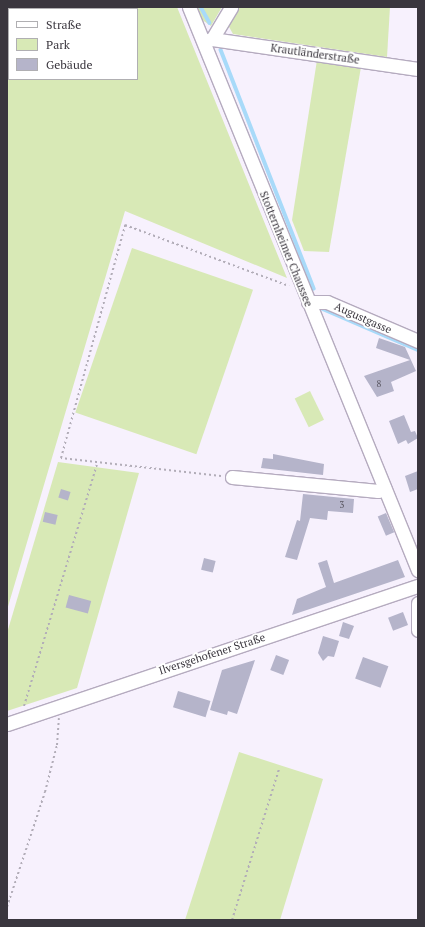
<!DOCTYPE html>
<meta charset="utf-8">
<style>
body{margin:0}
#map{position:relative;width:425px;height:927px;overflow:hidden;background:#f7f1fd;font-family:"PT Serif",serif}
div>[style]{position:absolute}
.green>*{inset:0;background:#d8e9b6;transform-origin:0 0}
.stream>*{height:3.5px;margin:-1.75px;padding:0 1.75px;transform-origin:1.75px;border-radius:1.75px;background:#a8daf9}
.building>*{inset:0;background:#b5b4ca;transform-origin:0 0}
.path>*{height:2px;margin-top:-1px;transform-origin:0;background:repeating-linear-gradient(90deg,#b2adb8 0 2px,transparent 0 5px)}
.roads{filter:drop-shadow(1px 0 #b5abbf) drop-shadow(-1px 0 #b5abbf) drop-shadow(0 1px #b5abbf) drop-shadow(0 -1px #b5abbf)}
.minor>*{height:13px;margin:-6.5px;padding:0 6.5px;transform-origin:6.5px;border-radius:6.5px;background:#fff}
span{translate:-50% -50%;white-space:nowrap;text-align:center;line-height:1.15;-webkit-text-stroke:4px #fff;paint-order:stroke}
.number-label{font-size:9px;color:#595661}
.number-label span{-webkit-text-stroke-width:0}
.street-label{font-size:11px;color:#3a363e}
.frame{position:absolute;inset:0;border:8px solid #3a363e;pointer-events:none}
.legend{position:absolute;left:8px;top:8px;width:130px;height:72px;box-sizing:border-box;background:#fff;border:1px solid #b0afb2;margin:0;padding:5px 7px;list-style:none;font-size:12px;color:#3a363e}
.legend li{display:flex;align-items:center;gap:8px;height:20px}
.legend b{width:20px;border:1px solid #b0afb2}
</style>
<div id="map">
<div class="green">
<div style="clip-path:polygon(evenodd,7px 7px,177px 7px,287px 278px,125px 211px,7px 610px,7px 7px,9px 9px,137px 9px,137px 79px,9px 79px,9px 9px)"></div>
<div style="clip-path:polygon(196px 7px,222px 7px,211px 26px,201px 19px)"></div>
<div style="clip-path:polygon(238px 7px,390px 7px,387px 57px,233px 34px,228px 25px)"></div>
<div style="clip-path:polygon(317px 60px,361px 67px,329px 252px,304px 251px,292px 220px)"></div>
<div style="left:132px;top:248px;width:128px;height:174px;rotate:19deg"></div>
<div style="left:310px;top:391px;width:32px;height:17px;rotate:64deg"></div>
<div style="clip-path:polygon(58px 462px,139px 473px,77px 688px,7px 711px,7px 633px)"></div>
<div style="clip-path:polygon(239px 752px,323px 779px,280px 920px,185px 920px)"></div>
</div>
<div class="stream">
<div style="left:201px;top:7px;width:18px;rotate:61deg"></div>
<div style="left:221px;top:50px;width:256px;rotate:68.7deg"></div>
<div style="left:323px;top:309px;width:103px;rotate:23.3deg"></div>
</div>
<div class="building">
<div style="clip-path:polygon(379px 338px,405px 347px,416px 371px,391px 382px,394px 391px,377px 397px,364px 376px,410px 360px,376px 348px)"></div>
<div style="clip-path:polygon(404px 415px,411px 432px,415px 431px,418px 438px,408px 444px,406px 440px,398px 444px,389px 421px)"></div>
<div style="clip-path:polygon(273px 454px,324px 464px,323px 475px,261px 468px,263px 458px,273px 459px)"></div>
<div style="clip-path:polygon(418px 471px,418px 489px,410px 492px,405px 476px)"></div>
<div style="left:61px;top:489px;width:10px;height:9px;rotate:17deg"></div>
<div style="clip-path:polygon(303px 494px,354px 499px,353px 513px,328px 511px,327px 520px,310px 518px,297px 560px,285px 557px,297px 520px,300px 521px)"></div>
<div style="left:45px;top:512px;width:13px;height:10px;rotate:13deg"></div>
<div style="left:386px;top:513px;width:21px;height:9px;rotate:67deg"></div>
<div style="left:204px;top:558px;width:12px;height:12px;rotate:14deg"></div>
<div style="clip-path:polygon(327px 560px,334px 583px,398px 560px,405px 577px,292px 615px,297px 599px,326px 587px,318px 563px)"></div>
<div style="left:69px;top:595px;width:23px;height:13px;rotate:15deg"></div>
<div style="left:403px;top:612px;width:14px;height:16px;rotate:69deg"></div>
<div style="clip-path:polygon(343px 622px,354px 626px,349px 639px,339px 636px)"></div>
<div style="clip-path:polygon(323px 636px,339px 641px,334px 657px,328px 656px,323px 661px,318px 653px)"></div>
<div style="left:276px;top:655px;width:14px;height:16px;rotate:21deg"></div>
<div style="left:363px;top:657px;width:27px;height:23px;rotate:20deg"></div>
<div style="clip-path:polygon(255px 660px,237px 714px,228px 711px,227px 715px,210px 710px,222px 670px)"></div>
<div style="left:178px;top:691px;width:34px;height:17px;rotate:17deg"></div>
</div>
<div class="path">
<div style="left:221px;top:476px;width:161px;rotate:-173.6deg"></div>
<div style="left:61px;top:458px;width:242px;rotate:-74.6deg"></div>
<div style="left:125px;top:225px;width:175px;rotate:20.4deg"></div>
<div style="left:24px;top:706px;width:253px;rotate:-73.2deg"></div>
<div style="left:7px;top:907px;width:121px;rotate:-71.7deg"></div>
<div style="left:45px;top:792px;width:49px;rotate:-75.7deg"></div>
<div style="left:57px;top:745px;width:27px;rotate:-86deg"></div>
<div style="left:232px;top:920px;width:158px;rotate:-72.7deg"></div>
</div>
<div class="roads">
<div class="minor">
<div style="left:189px;top:7px;width:608px;rotate:67.87deg"></div>
<div style="left:212px;top:39px;width:208px;rotate:8.3deg"></div>
<div style="left:205px;top:41px;width:7px;rotate:-16deg"></div>
<div style="left:212px;top:39px;width:37px;rotate:-59deg"></div>
<div style="left:308px;top:302px;width:19px"></div>
<div style="left:327px;top:302px;width:99px;rotate:23.2deg"></div>
<div style="left:232px;top:477px;width:147px;rotate:5.5deg"></div>
<div style="left:378px;top:491px;width:7px;rotate:-27deg"></div>
<div style="left:418px;top:603px;width:27px;rotate:90deg"></div>
<div style="left:7px;top:724px;width:434px;rotate:-18.6deg"></div>
</div>
</div>
<div class="number-label">
<span style="left:379px;top:384px">8</span>
<span style="left:342px;top:505px">3</span>
</div>
<div class="street-label">
<span style="left:315px;top:54px;rotate:8deg">Krautländerstraße</span>
<span style="left:286px;top:249px;rotate:68deg">Stotternheimer Chaussee</span>
<span style="left:363px;top:318px;rotate:24deg">Augustgasse</span>
<span style="left:212px;top:654px;rotate:-18deg">Ilversgehofener Straße</span>
</div>
<div class="frame"></div>
<ul class="legend">
<li><b style="height:5px;background:#fff"></b>Straße</li>
<li><b style="height:11px;background:#d8e9b6"></b>Park</li>
<li><b style="height:11px;background:#b5b4ca"></b>Gebäude</li>
</ul>
</div>
